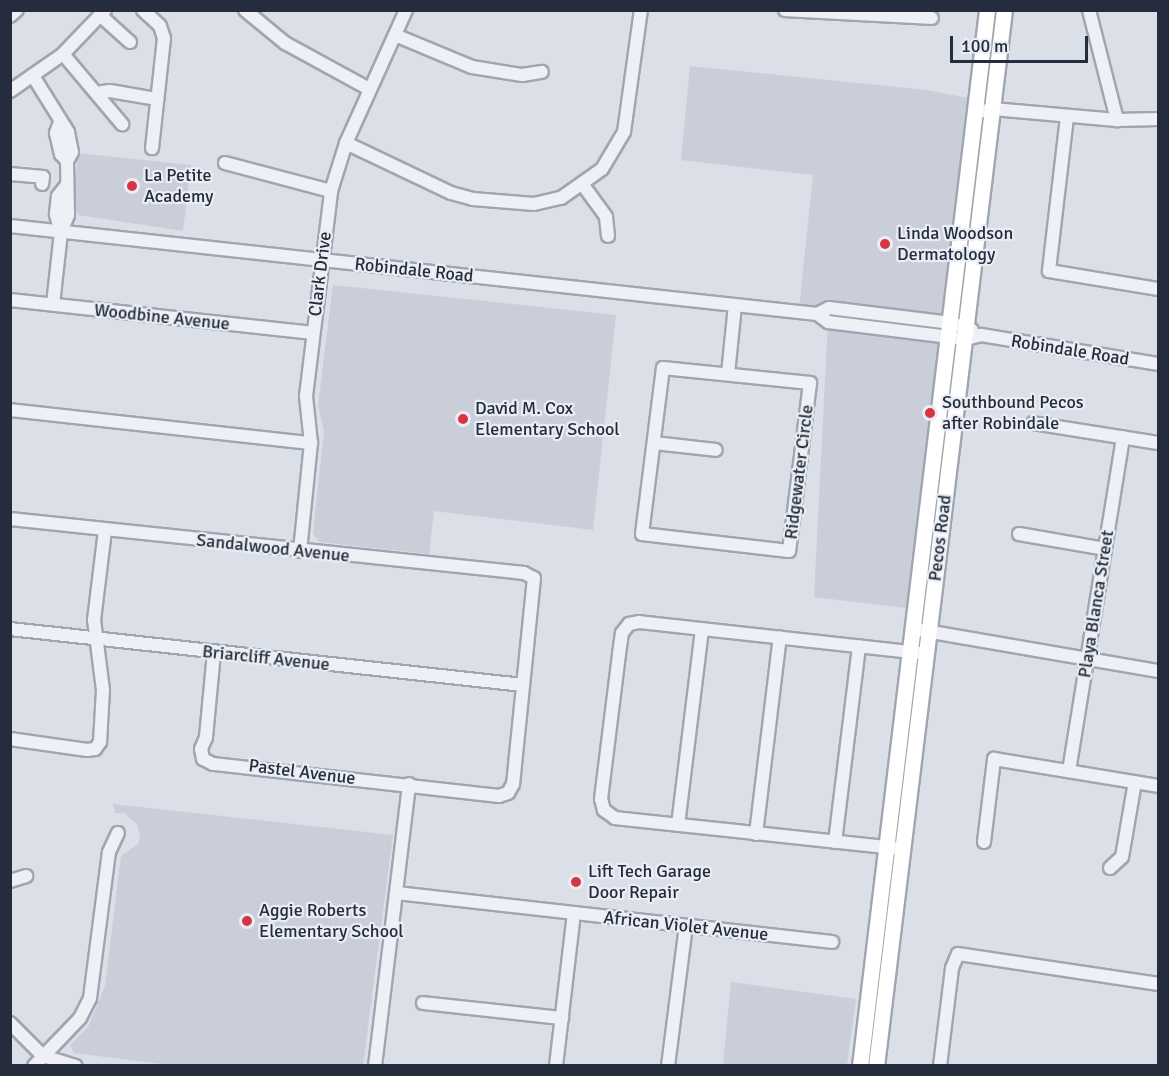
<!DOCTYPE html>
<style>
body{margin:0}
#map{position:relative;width:1169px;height:1076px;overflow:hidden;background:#dbdfe7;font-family:Signika,sans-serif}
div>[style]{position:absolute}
.built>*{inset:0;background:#c9ced9}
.roads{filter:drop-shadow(2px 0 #a0a6b1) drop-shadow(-2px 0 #a0a6b1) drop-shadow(0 2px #a0a6b1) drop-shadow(0 -2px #a0a6b1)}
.minor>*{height:12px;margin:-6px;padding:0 6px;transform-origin:6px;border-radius:6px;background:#eef0f5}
.major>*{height:15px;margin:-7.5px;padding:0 7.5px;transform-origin:7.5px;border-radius:7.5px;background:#fff}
.dots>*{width:16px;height:16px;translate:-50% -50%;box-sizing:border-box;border:3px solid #eaeef4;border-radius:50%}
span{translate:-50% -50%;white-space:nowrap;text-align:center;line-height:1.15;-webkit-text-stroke:4.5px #eaeef4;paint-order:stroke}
.poi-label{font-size:18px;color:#242c3d}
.left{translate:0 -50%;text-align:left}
.street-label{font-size:18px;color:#242c3d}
.frame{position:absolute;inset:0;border:12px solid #242c3d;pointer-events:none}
.scale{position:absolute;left:950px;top:36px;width:138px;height:27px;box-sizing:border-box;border:3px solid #242c3d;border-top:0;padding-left:8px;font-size:18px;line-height:21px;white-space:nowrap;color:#242c3d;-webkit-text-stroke:4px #eaeef4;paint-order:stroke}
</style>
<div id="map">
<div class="built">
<div style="clip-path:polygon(690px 66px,927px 90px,988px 102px,960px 332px,799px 309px,813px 175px,681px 160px)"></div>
<div style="clip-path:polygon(77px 153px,191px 165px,183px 231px,78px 215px,75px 208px)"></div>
<div style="clip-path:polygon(333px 285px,616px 315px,593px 530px,434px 511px,429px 554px,319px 542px,313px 533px,324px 431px,318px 406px)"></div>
<div style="clip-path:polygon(828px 322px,961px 338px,927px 606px,905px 608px,814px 597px)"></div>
<div style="clip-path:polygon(113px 804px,393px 835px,363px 1065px,177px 1066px,74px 1053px,70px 1045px,88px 1027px,105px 986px,121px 856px,138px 844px,140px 837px,137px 824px,124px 813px,115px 813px)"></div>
<div style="clip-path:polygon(731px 982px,856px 999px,847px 1065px,723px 1065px)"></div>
</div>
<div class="roads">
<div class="minor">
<div style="left:143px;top:10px;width:23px;rotate:43deg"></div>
<div style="left:160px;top:26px;width:13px;rotate:72deg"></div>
<div style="left:164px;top:38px;width:111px;rotate:96.2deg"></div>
<div style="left:245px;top:10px;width:52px;rotate:39.5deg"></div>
<div style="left:285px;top:43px;width:96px;rotate:28.7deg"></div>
<div style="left:785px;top:10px;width:147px;rotate:3.1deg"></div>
<div style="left:1089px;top:10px;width:114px;rotate:75.7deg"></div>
<div style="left:10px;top:16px;width:9px;rotate:-41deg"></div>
<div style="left:101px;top:16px;width:39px;rotate:42deg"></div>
<div style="left:395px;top:35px;width:83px;rotate:22.6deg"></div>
<div style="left:472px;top:67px;width:51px;rotate:9.1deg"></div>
<div style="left:522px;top:75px;width:20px;rotate:-9deg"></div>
<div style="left:63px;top:54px;width:92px;rotate:49.9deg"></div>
<div style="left:33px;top:76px;width:66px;rotate:58deg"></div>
<div style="left:68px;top:132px;width:20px;rotate:79deg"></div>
<div style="left:72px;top:152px;width:10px;rotate:119deg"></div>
<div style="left:67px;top:161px;width:54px;rotate:88.9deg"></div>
<div style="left:68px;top:215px;width:18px;rotate:112deg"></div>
<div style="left:61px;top:232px;width:73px;rotate:96.3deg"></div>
<div style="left:10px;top:91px;width:65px;rotate:-34.9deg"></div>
<div style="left:63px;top:54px;width:61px;rotate:-46.3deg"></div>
<div style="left:96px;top:93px;width:14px;rotate:-8deg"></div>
<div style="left:110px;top:91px;width:48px;rotate:9.7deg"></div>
<div style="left:975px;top:113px;width:18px;rotate:-13deg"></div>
<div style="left:993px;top:109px;width:124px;rotate:5.1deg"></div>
<div style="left:1117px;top:120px;width:41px;rotate:-1.4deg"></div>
<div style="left:1067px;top:117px;width:155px;rotate:96.7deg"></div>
<div style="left:1049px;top:271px;width:110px;rotate:9.4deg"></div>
<div style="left:60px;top:122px;width:12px;rotate:110deg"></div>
<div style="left:56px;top:133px;width:22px;rotate:77deg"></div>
<div style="left:61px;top:154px;width:9px;rotate:49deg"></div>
<div style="left:346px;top:143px;width:116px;rotate:25.5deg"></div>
<div style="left:451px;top:193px;width:23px;rotate:15deg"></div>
<div style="left:473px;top:199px;width:61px;rotate:4.7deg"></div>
<div style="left:534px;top:204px;width:28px;rotate:-13deg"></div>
<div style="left:561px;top:198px;width:50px;rotate:-35.3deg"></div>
<div style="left:602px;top:169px;width:43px;rotate:-59.3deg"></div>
<div style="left:624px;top:132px;width:123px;rotate:-82.1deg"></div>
<div style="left:225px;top:163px;width:110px;rotate:14.8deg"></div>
<div style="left:10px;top:174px;width:33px;rotate:5deg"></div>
<div style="left:43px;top:177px;width:7px;rotate:98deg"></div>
<div style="left:583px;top:185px;width:39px;rotate:54deg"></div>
<div style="left:606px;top:217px;width:19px;rotate:84deg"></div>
<div style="left:10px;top:226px;width:812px;rotate:6.22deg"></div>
<div style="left:817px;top:314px;width:14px;rotate:36deg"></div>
<div style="left:828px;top:322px;width:139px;rotate:7deg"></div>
<div style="left:966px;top:339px;width:16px;rotate:-15deg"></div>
<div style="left:981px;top:335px;width:179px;rotate:9.3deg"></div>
<div style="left:61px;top:232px;width:19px;rotate:-106deg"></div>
<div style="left:56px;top:214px;width:18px;rotate:-84deg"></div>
<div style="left:58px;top:196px;width:13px;rotate:-51deg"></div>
<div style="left:10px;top:300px;width:305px;rotate:6.2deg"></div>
<div style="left:817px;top:314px;width:13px;rotate:-27deg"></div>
<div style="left:829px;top:308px;width:123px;rotate:7deg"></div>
<div style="left:951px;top:323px;width:22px;rotate:18deg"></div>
<div style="left:663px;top:368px;width:148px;rotate:5.8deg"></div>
<div style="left:810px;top:383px;width:169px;rotate:97.1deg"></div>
<div style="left:789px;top:551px;width:148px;rotate:-173.4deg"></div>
<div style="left:642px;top:534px;width:167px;rotate:-82.8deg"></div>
<div style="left:728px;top:374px;width:69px;rotate:-84.2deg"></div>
<div style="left:10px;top:410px;width:303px;rotate:6.3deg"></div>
<div style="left:1033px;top:423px;width:127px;rotate:9.1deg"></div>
<div style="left:654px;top:443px;width:62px;rotate:6.4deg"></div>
<div style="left:10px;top:519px;width:517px;rotate:6deg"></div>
<div style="left:524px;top:573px;width:11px;rotate:27deg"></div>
<div style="left:534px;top:578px;width:207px;rotate:95.8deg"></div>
<div style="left:513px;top:784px;width:10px;rotate:119deg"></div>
<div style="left:508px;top:793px;width:9px;rotate:162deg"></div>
<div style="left:499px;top:796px;width:288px;rotate:-173.6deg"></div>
<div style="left:213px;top:764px;width:11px;rotate:-153deg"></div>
<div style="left:203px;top:759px;width:10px;rotate:-101deg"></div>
<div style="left:201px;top:749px;width:13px;rotate:-67deg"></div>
<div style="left:206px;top:737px;width:85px;rotate:-84.6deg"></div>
<div style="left:1019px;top:534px;width:87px;rotate:9.9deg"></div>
<div style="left:300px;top:551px;width:109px;rotate:-84.2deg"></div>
<div style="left:311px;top:443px;width:47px;rotate:-96.1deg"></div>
<div style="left:306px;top:396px;width:207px;rotate:-83deg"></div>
<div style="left:331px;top:191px;width:50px;rotate:-72.6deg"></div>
<div style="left:346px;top:143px;width:146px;rotate:-65.7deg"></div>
<div style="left:10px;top:629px;width:516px;rotate:6.23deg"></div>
<div style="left:920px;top:630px;width:242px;rotate:9.8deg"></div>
<div style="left:10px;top:739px;width:78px;rotate:8.1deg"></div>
<div style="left:87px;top:750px;width:8px;rotate:-7deg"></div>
<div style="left:95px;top:749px;width:9px;rotate:-54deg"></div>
<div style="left:100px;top:742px;width:52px;rotate:-86.7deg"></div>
<div style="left:103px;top:690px;width:71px;rotate:-97.3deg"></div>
<div style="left:94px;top:620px;width:91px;rotate:-83deg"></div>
<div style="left:1069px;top:771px;width:338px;rotate:-80.8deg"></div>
<div style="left:678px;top:825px;width:197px;rotate:-83deg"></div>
<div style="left:756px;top:834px;width:198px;rotate:-83.1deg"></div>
<div style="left:835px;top:842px;width:197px;rotate:-83deg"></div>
<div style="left:984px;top:842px;width:84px;rotate:-83.1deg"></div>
<div style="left:994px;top:759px;width:166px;rotate:9.3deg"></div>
<div style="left:895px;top:848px;width:282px;rotate:-173.9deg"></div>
<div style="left:615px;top:818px;width:14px;rotate:-144deg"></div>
<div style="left:604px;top:810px;width:11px;rotate:-105deg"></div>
<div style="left:601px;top:799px;width:146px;rotate:-82.9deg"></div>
<div style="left:619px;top:654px;width:21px;rotate:-82deg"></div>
<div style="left:622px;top:633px;width:11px;rotate:-52deg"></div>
<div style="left:629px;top:624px;width:10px;rotate:-11deg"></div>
<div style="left:639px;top:622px;width:282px;rotate:6.3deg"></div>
<div style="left:1110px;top:868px;width:16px;rotate:-43deg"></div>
<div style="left:1122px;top:857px;width:76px;rotate:-80.2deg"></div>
<div style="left:10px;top:881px;width:17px;rotate:-17deg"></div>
<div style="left:396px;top:893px;width:439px;rotate:6.4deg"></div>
<div style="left:423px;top:1003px;width:140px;rotate:6.2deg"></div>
<div style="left:10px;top:1023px;width:47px;rotate:45deg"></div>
<div style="left:43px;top:1056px;width:34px;rotate:17deg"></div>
<div style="left:34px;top:1066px;width:66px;rotate:-46.2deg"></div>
<div style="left:80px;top:1018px;width:22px;rotate:-63deg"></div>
<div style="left:90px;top:998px;width:147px;rotate:-82.6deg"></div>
<div style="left:109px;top:852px;width:21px;rotate:-65deg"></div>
<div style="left:375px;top:1066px;width:284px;rotate:-83.1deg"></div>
<div style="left:556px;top:1066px;width:154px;rotate:-83.3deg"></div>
<div style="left:668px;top:1066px;width:141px;rotate:-82.7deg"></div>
<div style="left:940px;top:1066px;width:99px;rotate:-83deg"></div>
<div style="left:952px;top:968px;width:15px;rotate:-67deg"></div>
<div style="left:958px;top:954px;width:202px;rotate:8.5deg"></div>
</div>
<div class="major">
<div style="left:860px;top:1066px;width:1064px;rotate:-83.14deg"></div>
<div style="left:876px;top:1066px;width:1064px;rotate:-83.09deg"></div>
</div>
</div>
<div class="dots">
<div style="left:132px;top:186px;background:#d63545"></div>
<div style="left:885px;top:244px;background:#d63545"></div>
<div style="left:930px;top:413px;background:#d63545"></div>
<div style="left:463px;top:419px;background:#d63545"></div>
<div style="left:576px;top:882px;background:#d63545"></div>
<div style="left:247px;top:921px;background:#d63545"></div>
</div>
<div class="poi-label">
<span class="left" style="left:144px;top:186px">La Petite<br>Academy</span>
<span class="left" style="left:897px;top:244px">Linda Woodson<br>Dermatology</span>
<span class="left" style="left:942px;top:413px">Southbound Pecos<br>after Robindale</span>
<span class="left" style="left:475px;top:419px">David M. Cox<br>Elementary School</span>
<span class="left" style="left:588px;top:882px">Lift Tech Garage<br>Door Repair</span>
<span class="left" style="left:259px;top:921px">Aggie Roberts<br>Elementary School</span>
</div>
<div class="street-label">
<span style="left:414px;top:270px;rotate:6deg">Robindale Road</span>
<span style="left:320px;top:274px;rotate:-83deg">Clark Drive</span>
<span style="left:162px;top:317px;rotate:6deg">Woodbine Avenue</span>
<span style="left:1070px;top:350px;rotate:9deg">Robindale Road</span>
<span style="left:799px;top:472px;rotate:-83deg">Ridgewater Circle</span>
<span style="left:940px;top:538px;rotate:-83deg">Pecos Road</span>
<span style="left:273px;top:548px;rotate:6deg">Sandalwood Avenue</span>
<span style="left:1096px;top:604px;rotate:-81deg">Playa Blanca Street</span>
<span style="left:266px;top:658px;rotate:6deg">Briarcliff Avenue</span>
<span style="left:302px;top:772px;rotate:7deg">Pastel Avenue</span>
<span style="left:686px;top:926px;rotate:6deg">African Violet Avenue</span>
</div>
<div class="frame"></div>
<div class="scale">100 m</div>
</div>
